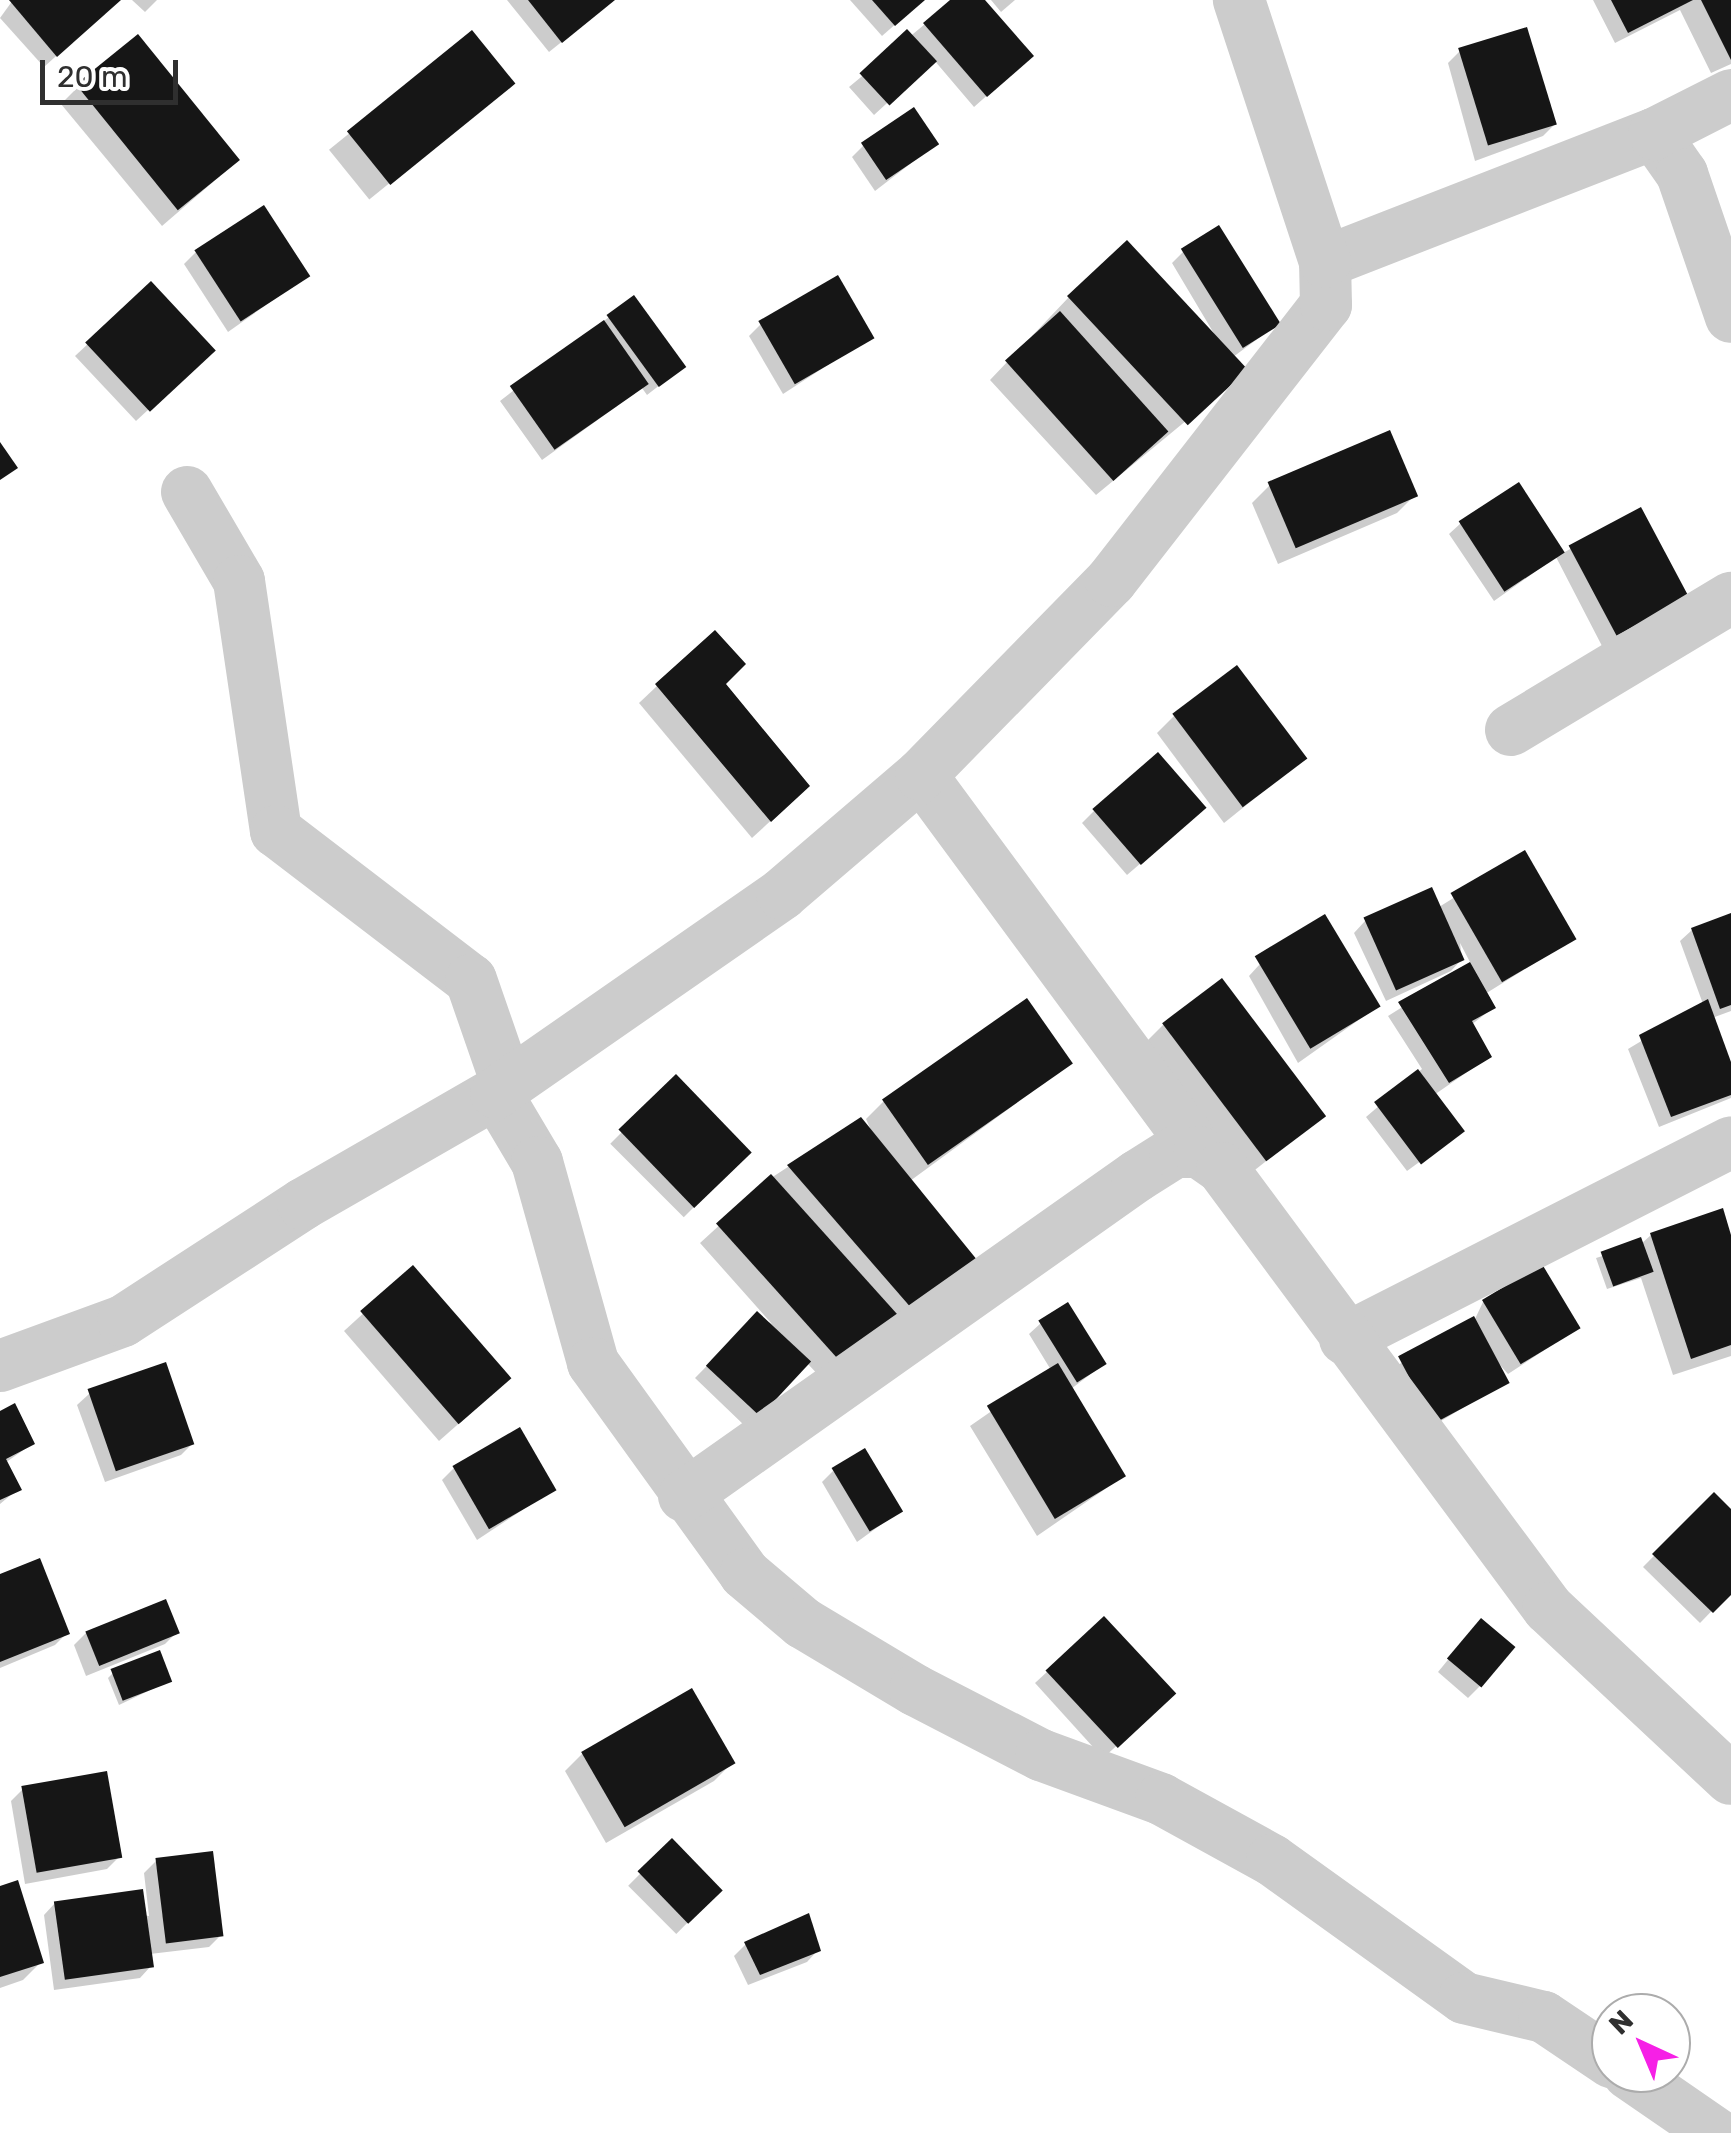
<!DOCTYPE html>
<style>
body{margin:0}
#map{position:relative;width:1731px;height:2133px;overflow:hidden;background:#fff;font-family:Rubik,sans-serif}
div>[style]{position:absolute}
.shadow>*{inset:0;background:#0003;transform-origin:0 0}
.building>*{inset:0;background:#161616;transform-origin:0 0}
.street>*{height:52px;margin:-26px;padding:0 26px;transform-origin:26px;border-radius:26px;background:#ccc}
span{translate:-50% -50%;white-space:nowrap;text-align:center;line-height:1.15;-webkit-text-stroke:10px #fff;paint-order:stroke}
.north{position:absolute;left:1591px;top:1993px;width:100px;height:100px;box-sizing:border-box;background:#fff;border:2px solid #acacac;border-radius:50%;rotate:316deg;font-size:28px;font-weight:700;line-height:40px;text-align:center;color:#2f2f2f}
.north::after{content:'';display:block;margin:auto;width:35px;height:45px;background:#f620e6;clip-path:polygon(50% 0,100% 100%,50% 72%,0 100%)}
.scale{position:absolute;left:40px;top:60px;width:138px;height:45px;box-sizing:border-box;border:5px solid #2f2f2f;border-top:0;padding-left:12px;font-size:30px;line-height:35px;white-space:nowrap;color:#2f2f2f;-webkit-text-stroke:8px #fff;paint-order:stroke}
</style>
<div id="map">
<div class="shadow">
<div style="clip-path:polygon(13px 0,118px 0,44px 67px,0 18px)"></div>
<div style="clip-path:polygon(132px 0,157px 0,145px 12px)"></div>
<div style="clip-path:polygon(507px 0,614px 0,549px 52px)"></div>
<div style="clip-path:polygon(850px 0,923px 0,882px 36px)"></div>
<div style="clip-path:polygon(954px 0,982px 0,1019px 67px,974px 107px,934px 60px,874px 115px,849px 87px)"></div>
<div style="clip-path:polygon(991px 0,1015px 0,1001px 12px)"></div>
<div style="clip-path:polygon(1593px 0,1731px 0,1731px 64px,1711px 73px,1680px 10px,1615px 43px)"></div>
<div style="left:472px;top:34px;width:64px;height:184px;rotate:51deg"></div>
<div style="clip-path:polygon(1460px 51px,1554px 125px,1543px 136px,1475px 161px,1448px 63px)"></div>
<div style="clip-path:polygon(78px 87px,220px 176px,162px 226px,61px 104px)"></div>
<div style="clip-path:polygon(936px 144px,875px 191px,852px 157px,863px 146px)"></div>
<div style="clip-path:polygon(196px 252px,307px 276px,228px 332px,184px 264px)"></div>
<div style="clip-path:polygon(1183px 252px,1279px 323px,1233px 357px,1227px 387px,1096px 495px,990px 380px,1069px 297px,1219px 342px,1172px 263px)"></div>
<div style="clip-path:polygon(151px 285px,201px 361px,136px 421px,75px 356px)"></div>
<div style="clip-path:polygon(609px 317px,683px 367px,647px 395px,642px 388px,542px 460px,500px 401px)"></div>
<div style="clip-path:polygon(761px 324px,871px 337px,783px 394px,749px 336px)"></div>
<div style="clip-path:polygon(1270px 485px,1415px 495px,1397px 513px,1278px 564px,1252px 503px)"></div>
<div style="clip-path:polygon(1640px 510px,1685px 597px,1602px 646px,1556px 557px,1494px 601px,1449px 534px,1461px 523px,1563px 553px)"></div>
<div style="clip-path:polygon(722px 684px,789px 804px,752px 838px,639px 703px,657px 686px)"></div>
<div style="clip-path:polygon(1174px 716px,1305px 758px,1224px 823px,1157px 733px)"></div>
<div style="clip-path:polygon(1094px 811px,1191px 820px,1127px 875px,1082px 823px)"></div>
<div style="clip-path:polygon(1524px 854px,1573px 939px,1485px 994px,1493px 1008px,1471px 1025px,1489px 1057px,1434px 1095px,1462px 1131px,1407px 1171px,1366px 1117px,1422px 1069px,1388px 1016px,1471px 964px,1460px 943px,1462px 959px,1451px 971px,1386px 1001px,1354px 933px,1365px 921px,1439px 907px)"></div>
<div style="clip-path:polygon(1731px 916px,1731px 1011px,1712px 1018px,1731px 1070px,1731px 1098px,1659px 1127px,1628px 1049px,1703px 1004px,1680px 941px,1692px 930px)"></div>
<div style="clip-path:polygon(1260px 964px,1377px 1007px,1298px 1063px,1249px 976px)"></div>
<div style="clip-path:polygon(1164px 1024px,1322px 1117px,1246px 1177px,1146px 1042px)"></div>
<div style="clip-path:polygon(1070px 1064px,910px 1181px,979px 1266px,824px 1381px,807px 1363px,745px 1426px,695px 1378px,757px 1315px,772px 1324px,700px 1243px,771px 1178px,860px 1120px,874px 1137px,866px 1119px,884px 1101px)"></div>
<div style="left:676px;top:1078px;width:104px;height:93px;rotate:45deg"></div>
<div style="clip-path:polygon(1651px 1235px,1731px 1243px,1731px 1356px,1673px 1375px,1641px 1278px,1607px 1289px,1596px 1258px,1641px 1244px)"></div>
<div style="clip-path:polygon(413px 1268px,490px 1396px,439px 1441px,344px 1331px)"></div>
<div style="clip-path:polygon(1541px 1268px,1578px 1328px,1508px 1374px,1492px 1356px,1506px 1382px,1421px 1433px,1388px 1371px,1475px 1319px,1483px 1302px)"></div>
<div style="clip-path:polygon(1041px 1323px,1104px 1364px,1071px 1389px,1124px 1476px,1037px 1536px,970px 1426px,1051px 1370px,1029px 1334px)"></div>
<div style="clip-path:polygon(89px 1394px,193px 1443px,181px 1455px,105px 1482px,77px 1405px)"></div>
<div style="clip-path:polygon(0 1414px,32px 1444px,5px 1463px,18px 1489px,0 1504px)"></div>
<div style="clip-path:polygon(454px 1468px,554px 1489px,477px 1540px,442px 1480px)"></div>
<div style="clip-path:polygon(833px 1471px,900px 1511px,857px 1542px,822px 1482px)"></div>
<div style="clip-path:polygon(1714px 1495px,1731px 1512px,1731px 1591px,1700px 1623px,1643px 1567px)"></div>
<div style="clip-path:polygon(0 1577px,67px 1633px,55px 1645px,0 1668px)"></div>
<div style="clip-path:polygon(1104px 1619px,1161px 1706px,1103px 1758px,1035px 1683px)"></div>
<div style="clip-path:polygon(177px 1632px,165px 1644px,86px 1676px,74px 1645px,86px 1633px)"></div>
<div style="clip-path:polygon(1470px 1633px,1480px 1686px,1468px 1698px,1438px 1672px)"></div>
<div style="clip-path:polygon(113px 1673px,169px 1681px,119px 1705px,108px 1678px)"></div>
<div style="clip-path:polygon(583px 1753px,732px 1763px,714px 1781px,606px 1843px,565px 1771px)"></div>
<div style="clip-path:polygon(23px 1789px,119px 1857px,107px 1869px,25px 1884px,11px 1801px)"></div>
<div style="left:672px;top:1842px;width:68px;height:62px;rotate:45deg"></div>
<div style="clip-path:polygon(156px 1861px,221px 1935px,209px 1947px,150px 1954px,151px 1966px,140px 1978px,54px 1990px,44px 1915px,55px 1903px,149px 1916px,144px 1873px)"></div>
<div style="clip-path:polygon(0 1889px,41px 1962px,23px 1980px,0 1988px)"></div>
<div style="clip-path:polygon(746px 1944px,818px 1950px,807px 1962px,748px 1985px,734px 1956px)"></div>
</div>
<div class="building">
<div style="clip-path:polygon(9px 0,121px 0,57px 57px)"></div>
<div style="clip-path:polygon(528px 0,615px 0,562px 43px)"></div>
<div style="clip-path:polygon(872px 0,925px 0,895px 26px)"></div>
<div style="clip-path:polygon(950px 0,985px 0,1034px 56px,987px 97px,923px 23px)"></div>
<div style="clip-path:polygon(1611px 0,1693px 0,1628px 33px)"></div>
<div style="clip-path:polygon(1701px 0,1731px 0,1731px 60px)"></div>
<div style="left:1527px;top:27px;width:102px;height:72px;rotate:73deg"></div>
<div style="left:907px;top:29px;width:44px;height:65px;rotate:47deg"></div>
<div style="left:472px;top:30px;width:69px;height:161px;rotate:51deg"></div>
<div style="left:138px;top:34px;width:162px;height:80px;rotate:51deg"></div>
<div style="left:914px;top:107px;width:45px;height:64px;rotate:56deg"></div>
<div style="left:264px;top:205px;width:85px;height:83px;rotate:57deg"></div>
<div style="left:1219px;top:225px;width:117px;height:45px;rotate:58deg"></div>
<div style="left:1127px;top:240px;width:177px;height:82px;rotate:47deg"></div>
<div style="left:838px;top:275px;width:73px;height:92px;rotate:60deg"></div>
<div style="left:151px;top:281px;width:95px;height:90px;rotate:47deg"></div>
<div style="left:634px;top:295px;width:89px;height:34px;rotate:54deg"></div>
<div style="left:1060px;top:311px;width:162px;height:74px;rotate:48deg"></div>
<div style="left:604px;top:320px;width:78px;height:115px;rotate:55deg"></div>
<div style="left:1390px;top:430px;width:72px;height:133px;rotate:67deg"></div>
<div style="clip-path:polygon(0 442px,18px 468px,0 480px)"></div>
<div style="left:1519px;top:482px;width:84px;height:72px;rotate:57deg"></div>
<div style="left:1641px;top:507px;width:102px;height:82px;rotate:62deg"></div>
<div style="clip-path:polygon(715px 630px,746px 664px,726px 684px,810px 786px,771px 822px,655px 684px)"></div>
<div style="left:1237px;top:665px;width:117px;height:81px;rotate:53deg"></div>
<div style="left:1158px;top:752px;width:74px;height:87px;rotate:49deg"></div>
<div style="left:1525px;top:850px;width:103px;height:86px;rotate:60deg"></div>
<div style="left:1432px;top:887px;width:80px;height:75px;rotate:66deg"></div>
<div style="clip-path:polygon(1731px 913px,1731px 1005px,1720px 1009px,1691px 928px)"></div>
<div style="left:1325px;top:914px;width:108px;height:82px;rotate:59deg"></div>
<div style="clip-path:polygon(1470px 962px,1496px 1008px,1472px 1021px,1492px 1057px,1449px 1083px,1398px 1002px)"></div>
<div style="left:1222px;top:978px;width:173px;height:75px;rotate:53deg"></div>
<div style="left:1027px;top:998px;width:80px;height:177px;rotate:55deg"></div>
<div style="clip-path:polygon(1708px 999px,1731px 1062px,1731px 1095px,1671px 1117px,1639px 1035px)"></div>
<div style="left:1418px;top:1069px;width:78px;height:55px;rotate:53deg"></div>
<div style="left:676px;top:1074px;width:109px;height:80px;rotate:46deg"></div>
<div style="clip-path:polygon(861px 1117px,982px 1266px,913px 1310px,787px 1165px)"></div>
<div style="left:771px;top:1174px;width:191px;height:74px;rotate:48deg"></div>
<div style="clip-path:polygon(1723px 1208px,1731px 1235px,1731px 1345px,1691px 1359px,1650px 1233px)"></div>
<div style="left:1641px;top:1237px;width:37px;height:43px;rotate:70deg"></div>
<div style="left:1542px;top:1264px;width:75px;height:70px;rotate:59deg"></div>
<div style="left:413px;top:1265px;width:150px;height:70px;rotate:49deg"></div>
<div style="left:1068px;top:1302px;width:73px;height:35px;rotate:58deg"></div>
<div style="left:757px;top:1311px;width:74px;height:75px;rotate:43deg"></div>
<div style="left:1474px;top:1316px;width:76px;height:86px;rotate:62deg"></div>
<div style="left:166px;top:1362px;width:87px;height:83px;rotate:71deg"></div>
<div style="left:1058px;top:1363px;width:132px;height:83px;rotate:59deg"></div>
<div style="clip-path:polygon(15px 1403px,35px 1444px,6px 1459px,22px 1490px,0 1500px,0 1411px)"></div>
<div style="left:520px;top:1427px;width:73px;height:78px;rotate:60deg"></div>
<div style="left:865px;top:1448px;width:74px;height:39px;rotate:59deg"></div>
<div style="clip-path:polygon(1714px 1492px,1731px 1509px,1731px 1595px,1713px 1613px,1652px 1554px)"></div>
<div style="clip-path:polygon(40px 1558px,70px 1634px,0 1662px,0 1574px)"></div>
<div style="left:166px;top:1599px;width:37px;height:87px;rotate:68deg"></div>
<div style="left:1104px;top:1616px;width:106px;height:80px;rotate:47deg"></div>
<div style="left:1481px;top:1618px;width:45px;height:53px;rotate:40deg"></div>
<div style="left:160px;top:1650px;width:34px;height:53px;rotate:69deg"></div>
<div style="left:692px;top:1688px;width:87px;height:128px;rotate:60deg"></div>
<div style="left:107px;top:1771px;width:88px;height:87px;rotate:80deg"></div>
<div style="left:672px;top:1838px;width:73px;height:48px;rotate:46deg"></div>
<div style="left:213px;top:1851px;width:86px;height:58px;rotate:83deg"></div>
<div style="clip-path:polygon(18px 1880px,44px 1963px,0 1977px,0 1886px)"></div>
<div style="left:143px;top:1889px;width:79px;height:90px;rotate:82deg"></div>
<div style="clip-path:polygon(809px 1913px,821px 1951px,760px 1975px,744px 1942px)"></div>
</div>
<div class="street">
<div style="left:1654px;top:134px;width:49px;rotate:55deg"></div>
<div style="left:1682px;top:174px;width:151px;rotate:71.1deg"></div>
<div style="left:1325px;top:262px;width:353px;rotate:-21.3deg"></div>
<div style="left:1654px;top:134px;width:86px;rotate:-26.9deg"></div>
<div style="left:187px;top:492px;width:103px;rotate:59.7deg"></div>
<div style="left:239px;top:581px;width:253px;rotate:81.6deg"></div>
<div style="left:276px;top:831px;width:245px;rotate:37.4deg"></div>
<div style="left:471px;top:980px;width:107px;rotate:70.9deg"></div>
<div style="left:1511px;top:730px;width:257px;rotate:-31deg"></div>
<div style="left:921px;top:775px;width:468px;rotate:53.6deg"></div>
<div style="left:496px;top:1093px;width:80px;rotate:59.3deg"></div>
<div style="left:537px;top:1162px;width:209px;rotate:74.4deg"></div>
<div style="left:593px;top:1363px;width:260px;rotate:54.2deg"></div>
<div style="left:745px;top:1574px;width:76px;rotate:40.2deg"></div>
<div style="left:803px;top:1623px;width:131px;rotate:30.9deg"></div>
<div style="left:915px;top:1690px;width:142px;rotate:27.3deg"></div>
<div style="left:1041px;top:1755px;width:128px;rotate:20.1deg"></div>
<div style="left:1161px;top:1799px;width:127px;rotate:28.8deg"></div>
<div style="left:1272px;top:1860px;width:236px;rotate:35.7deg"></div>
<div style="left:1464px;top:1998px;width:82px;rotate:13.4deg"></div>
<div style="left:1544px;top:2017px;width:81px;rotate:33.9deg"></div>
<div style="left:1345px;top:1339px;width:433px;rotate:-27deg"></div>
<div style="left:0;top:1366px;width:131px;rotate:-20.1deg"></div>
<div style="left:123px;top:1321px;width:215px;rotate:-33deg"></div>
<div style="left:303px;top:1204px;width:223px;rotate:-29.9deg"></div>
<div style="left:496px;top:1093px;width:348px;rotate:-34.8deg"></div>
<div style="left:782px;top:894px;width:183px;rotate:-40.6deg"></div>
<div style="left:921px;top:775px;width:272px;rotate:-45.6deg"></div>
<div style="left:1111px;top:581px;width:350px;rotate:-52.1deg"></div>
<div style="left:1326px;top:305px;width:43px;rotate:-91.3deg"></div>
<div style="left:1325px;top:262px;width:276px;rotate:-108.2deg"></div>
<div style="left:684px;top:1496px;width:555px;rotate:-35.24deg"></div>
<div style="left:1137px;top:1176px;width:45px;rotate:-32.3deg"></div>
<div style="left:1175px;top:1152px;width:24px"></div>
<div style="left:1199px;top:1152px;width:28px;rotate:35deg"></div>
<div style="left:1222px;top:1168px;width:548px;rotate:53.46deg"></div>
<div style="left:1548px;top:1608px;width:250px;rotate:43.1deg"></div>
<div style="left:1628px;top:2073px;width:106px;rotate:34.6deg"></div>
</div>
<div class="north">N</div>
<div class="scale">20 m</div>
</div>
